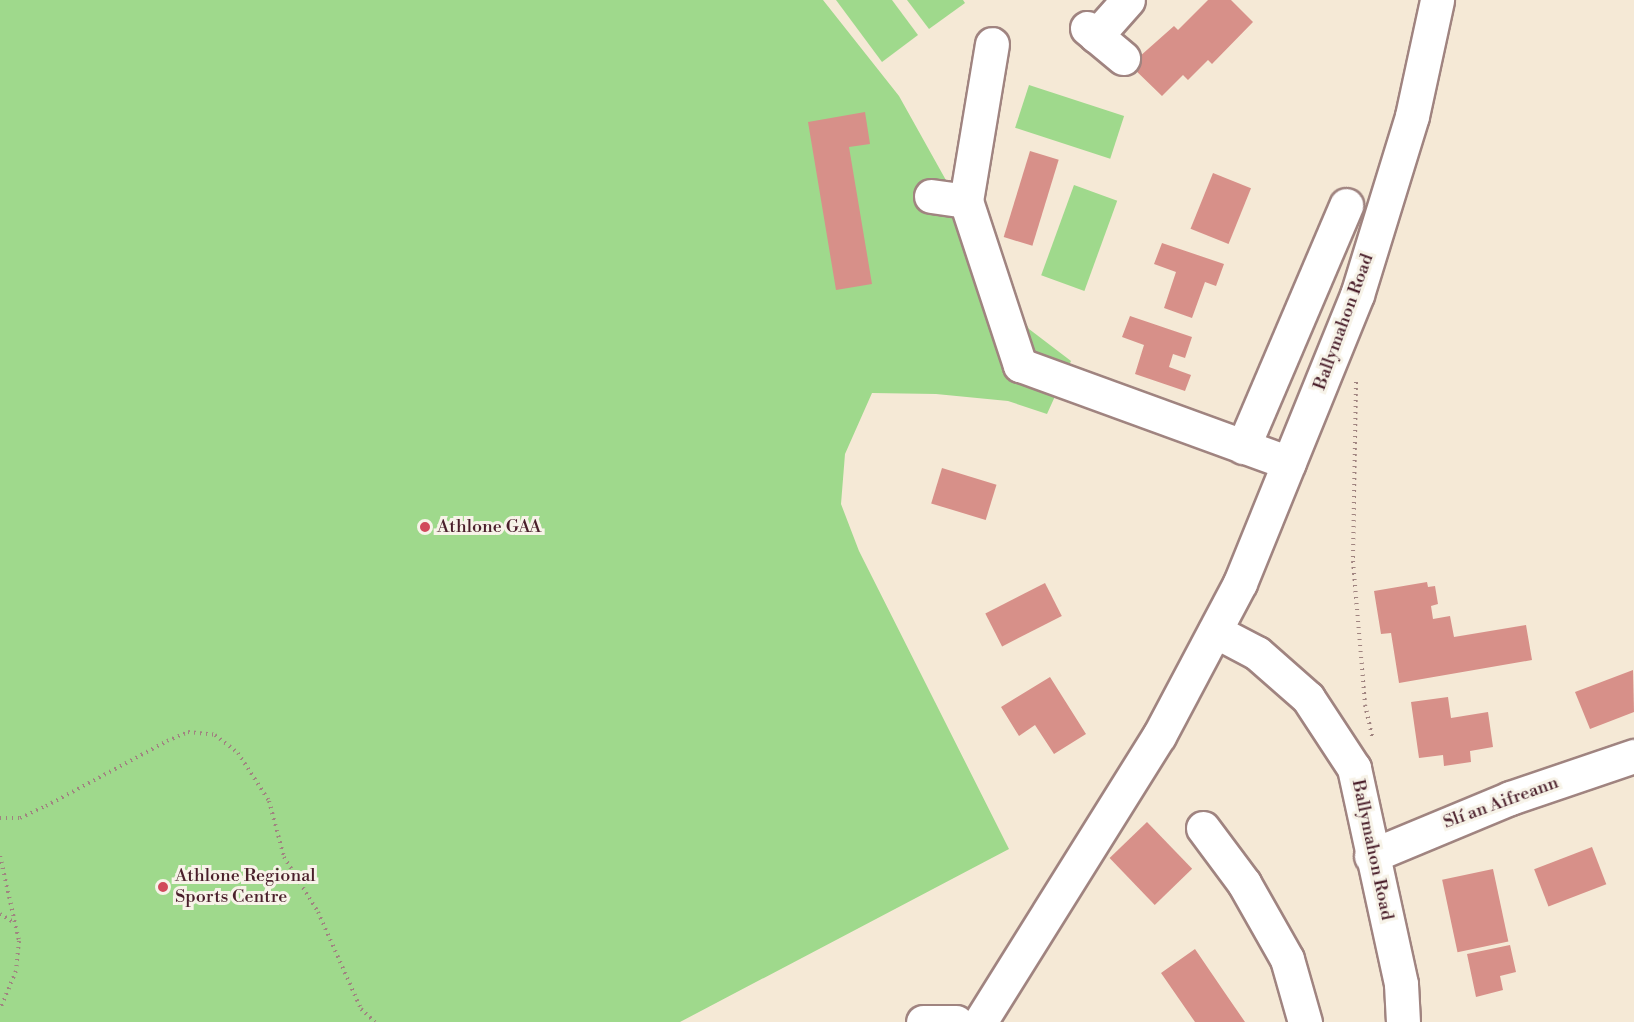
<!DOCTYPE html>
<meta charset="utf-8">
<style>
body{margin:0}
#map{position:relative;width:1634px;height:1022px;overflow:hidden;background:#f5e9d6;font-family:"Libre Bodoni",serif}
div>[style]{position:absolute}
.green>*{inset:0;background:#9fd98c;transform-origin:0 0}
.building>*{inset:0;background:#d79089;transform-origin:0 0}
.path>*{height:4px;margin-top:-2px;transform-origin:0;background:repeating-linear-gradient(90deg,#a08480 0 1.5px,transparent 0 6px)}
.roads{filter:drop-shadow(2px 0 #a08480) drop-shadow(-2px 0 #a08480) drop-shadow(0 2px #a08480) drop-shadow(0 -2px #a08480)}
.minor>*{height:33px;margin:-16.5px;padding:0 16.5px;transform-origin:16.5px;border-radius:16.5px;background:#fff}
.major>*{height:33px;margin:-16.5px;padding:0 16.5px;transform-origin:16.5px;border-radius:16.5px;background:#fff}
.dots>*{width:16px;height:16px;translate:-50% -50%;box-sizing:border-box;border:3px solid #f7f3e8;border-radius:50%}
span{translate:-50% -50%;white-space:nowrap;text-align:center;line-height:1.15;-webkit-text-stroke:6px #f7f3e8;paint-order:stroke}
.street-label{font-size:18px;color:#4a1f2b}
.poi-label{font-size:18px;color:#4a1f2b}
.left{translate:0 -50%;text-align:left}
</style>
<div id="map">
<div class="green">
<div style="clip-path:polygon(0 0,823px 0,899px 96px,1029px 329px,1071px 361px,1047px 414px,1008px 401px,936px 394px,872px 393px,845px 454px,841px 504px,859px 551px,1009px 849px,680px 1022px,0 1022px)"></div>
<div style="clip-path:polygon(836px 0,892px 0,918px 35px,882px 62px)"></div>
<div style="clip-path:polygon(907px 0,963px 0,965px 3px,929px 29px)"></div>
<div style="left:1029px;top:85px;width:100px;height:45px;rotate:18deg"></div>
<div style="left:1074px;top:185px;width:46px;height:96px;rotate:20deg"></div>
</div>
<div class="building">
<div style="clip-path:polygon(1208px 0,1231px 0,1253px 22px,1212px 64px,1208px 60px,1188px 80px,1183px 75px,1162px 96px,1130px 65px,1174px 26px,1178px 30px)"></div>
<div style="clip-path:polygon(865px 112px,870px 144px,849px 147px,872px 284px,836px 290px,808px 122px)"></div>
<div style="left:1030px;top:151px;width:30px;height:90px;rotate:17deg"></div>
<div style="left:1213px;top:173px;width:41px;height:60px;rotate:22deg"></div>
<div style="clip-path:polygon(1162px 243px,1224px 264px,1216px 286px,1205px 282px,1192px 318px,1164px 308px,1176px 272px,1154px 264px)"></div>
<div style="clip-path:polygon(1130px 316px,1192px 337px,1185px 358px,1173px 354px,1169px 367px,1191px 375px,1185px 391px,1135px 374px,1144px 345px,1122px 337px)"></div>
<div style="left:942px;top:468px;width:57px;height:37px;rotate:17deg"></div>
<div style="clip-path:polygon(1427px 582px,1428px 587px,1435px 586px,1438px 604px,1431px 606px,1433px 619px,1450px 616px,1454px 637px,1526px 625px,1532px 660px,1399px 683px,1391px 633px,1381px 634px,1374px 591px)"></div>
<div style="left:1045px;top:583px;width:37px;height:67px;rotate:63deg"></div>
<div style="clip-path:polygon(1633px 670px,1634px 712px,1590px 729px,1575px 692px)"></div>
<div style="clip-path:polygon(1050px 677px,1086px 734px,1054px 754px,1035px 725px,1019px 736px,1001px 707px)"></div>
<div style="clip-path:polygon(1448px 697px,1451px 718px,1488px 712px,1493px 747px,1470px 751px,1471px 762px,1444px 766px,1443px 755px,1419px 758px,1411px 702px)"></div>
<div style="left:1147px;top:822px;width:65px;height:52px;rotate:46deg"></div>
<div style="left:1592px;top:847px;width:40px;height:62px;rotate:69deg"></div>
<div style="left:1493px;top:869px;width:74px;height:52px;rotate:78deg"></div>
<div style="clip-path:polygon(1510px 945px,1516px 972px,1500px 976px,1503px 990px,1476px 997px,1467px 954px)"></div>
<div style="clip-path:polygon(1195px 949px,1225px 993px,1245px 1022px,1195px 1022px,1161px 973px)"></div>
</div>
<div class="path">
<div style="left:1356px;top:382px;width:179px;rotate:91deg"></div>
<div style="left:1353px;top:561px;width:144px;rotate:85.2deg"></div>
<div style="left:1365px;top:705px;width:32px;rotate:77deg"></div>
<div style="left:0;top:818px;width:20px"></div>
<div style="left:20px;top:818px;width:29px;rotate:-25deg"></div>
<div style="left:46px;top:806px;width:137px;rotate:-28.2deg"></div>
<div style="left:167px;top:741px;width:23px;rotate:-23deg"></div>
<div style="left:188px;top:732px;width:27px;rotate:6deg"></div>
<div style="left:215px;top:735px;width:29px;rotate:38deg"></div>
<div style="left:238px;top:753px;width:57px;rotate:57.1deg"></div>
<div style="left:269px;top:801px;width:58px;rotate:75deg"></div>
<div style="left:284px;top:857px;width:65px;rotate:58.3deg"></div>
<div style="left:318px;top:912px;width:106px;rotate:66.1deg"></div>
<div style="left:361px;top:1009px;width:19px;rotate:43deg"></div>
<div style="left:0;top:856px;width:87px;rotate:77.4deg"></div>
<div style="left:19px;top:941px;width:30px;rotate:96deg"></div>
<div style="left:16px;top:971px;width:41px;rotate:112.8deg"></div>
<div style="left:0;top:914px;width:17px;rotate:31deg"></div>
</div>
<div class="roads">
<div class="minor">
<div style="left:1087px;top:28px;width:47px;rotate:39.8deg"></div>
<div style="left:1096px;top:36px;width:48px;rotate:-48.4deg"></div>
<div style="left:931px;top:196px;width:35px;rotate:8deg"></div>
<div style="left:966px;top:201px;width:173px;rotate:71.8deg"></div>
<div style="left:1020px;top:365px;width:286px;rotate:20deg"></div>
<div style="left:966px;top:201px;width:159px;rotate:-80.6deg"></div>
<div style="left:1243px;top:447px;width:263px;rotate:-66.9deg"></div>
<div style="left:1215px;top:631px;width:47px;rotate:27.6deg"></div>
<div style="left:1257px;top:653px;width:68px;rotate:41.4deg"></div>
<div style="left:1308px;top:698px;width:84px;rotate:56.7deg"></div>
<div style="left:1354px;top:768px;width:221px;rotate:77.7deg"></div>
<div style="left:1401px;top:984px;width:38px;rotate:87deg"></div>
<div style="left:1203px;top:828px;width:69px;rotate:53.3deg"></div>
<div style="left:1244px;top:883px;width:87px;rotate:60.5deg"></div>
<div style="left:1287px;top:959px;width:66px;rotate:74.1deg"></div>
<div style="left:1371px;top:856px;width:151px;rotate:-22.6deg"></div>
<div style="left:1510px;top:798px;width:131px;rotate:-18.7deg"></div>
</div>
<div class="major">
<div style="left:923px;top:1022px;width:33px"></div>
<div style="left:980px;top:1022px;width:337px;rotate:-58deg"></div>
<div style="left:1159px;top:736px;width:173px;rotate:-62.1deg"></div>
<div style="left:1240px;top:583px;width:311px;rotate:-67.9deg"></div>
<div style="left:1357px;top:295px;width:187px;rotate:-72.9deg"></div>
<div style="left:1412px;top:116px;width:119px;rotate:-77.8deg"></div>
</div>
</div>
<div class="dots">
<div style="left:425px;top:527px;background:#d1495b"></div>
<div style="left:163px;top:887px;background:#d1495b"></div>
</div>
<div class="street-label">
<span style="left:1344px;top:322px;rotate:-70deg">Ballymahon Road</span>
<span style="left:1501px;top:803px;rotate:-20deg">Slí an Aifreann</span>
<span style="left:1372px;top:850px;rotate:78deg">Ballymahon Road</span>
</div>
<div class="poi-label">
<span class="left" style="left:437px;top:527px">Athlone GAA</span>
<span class="left" style="left:175px;top:887px">Athlone Regional<br>Sports Centre</span>
</div>
</div>
